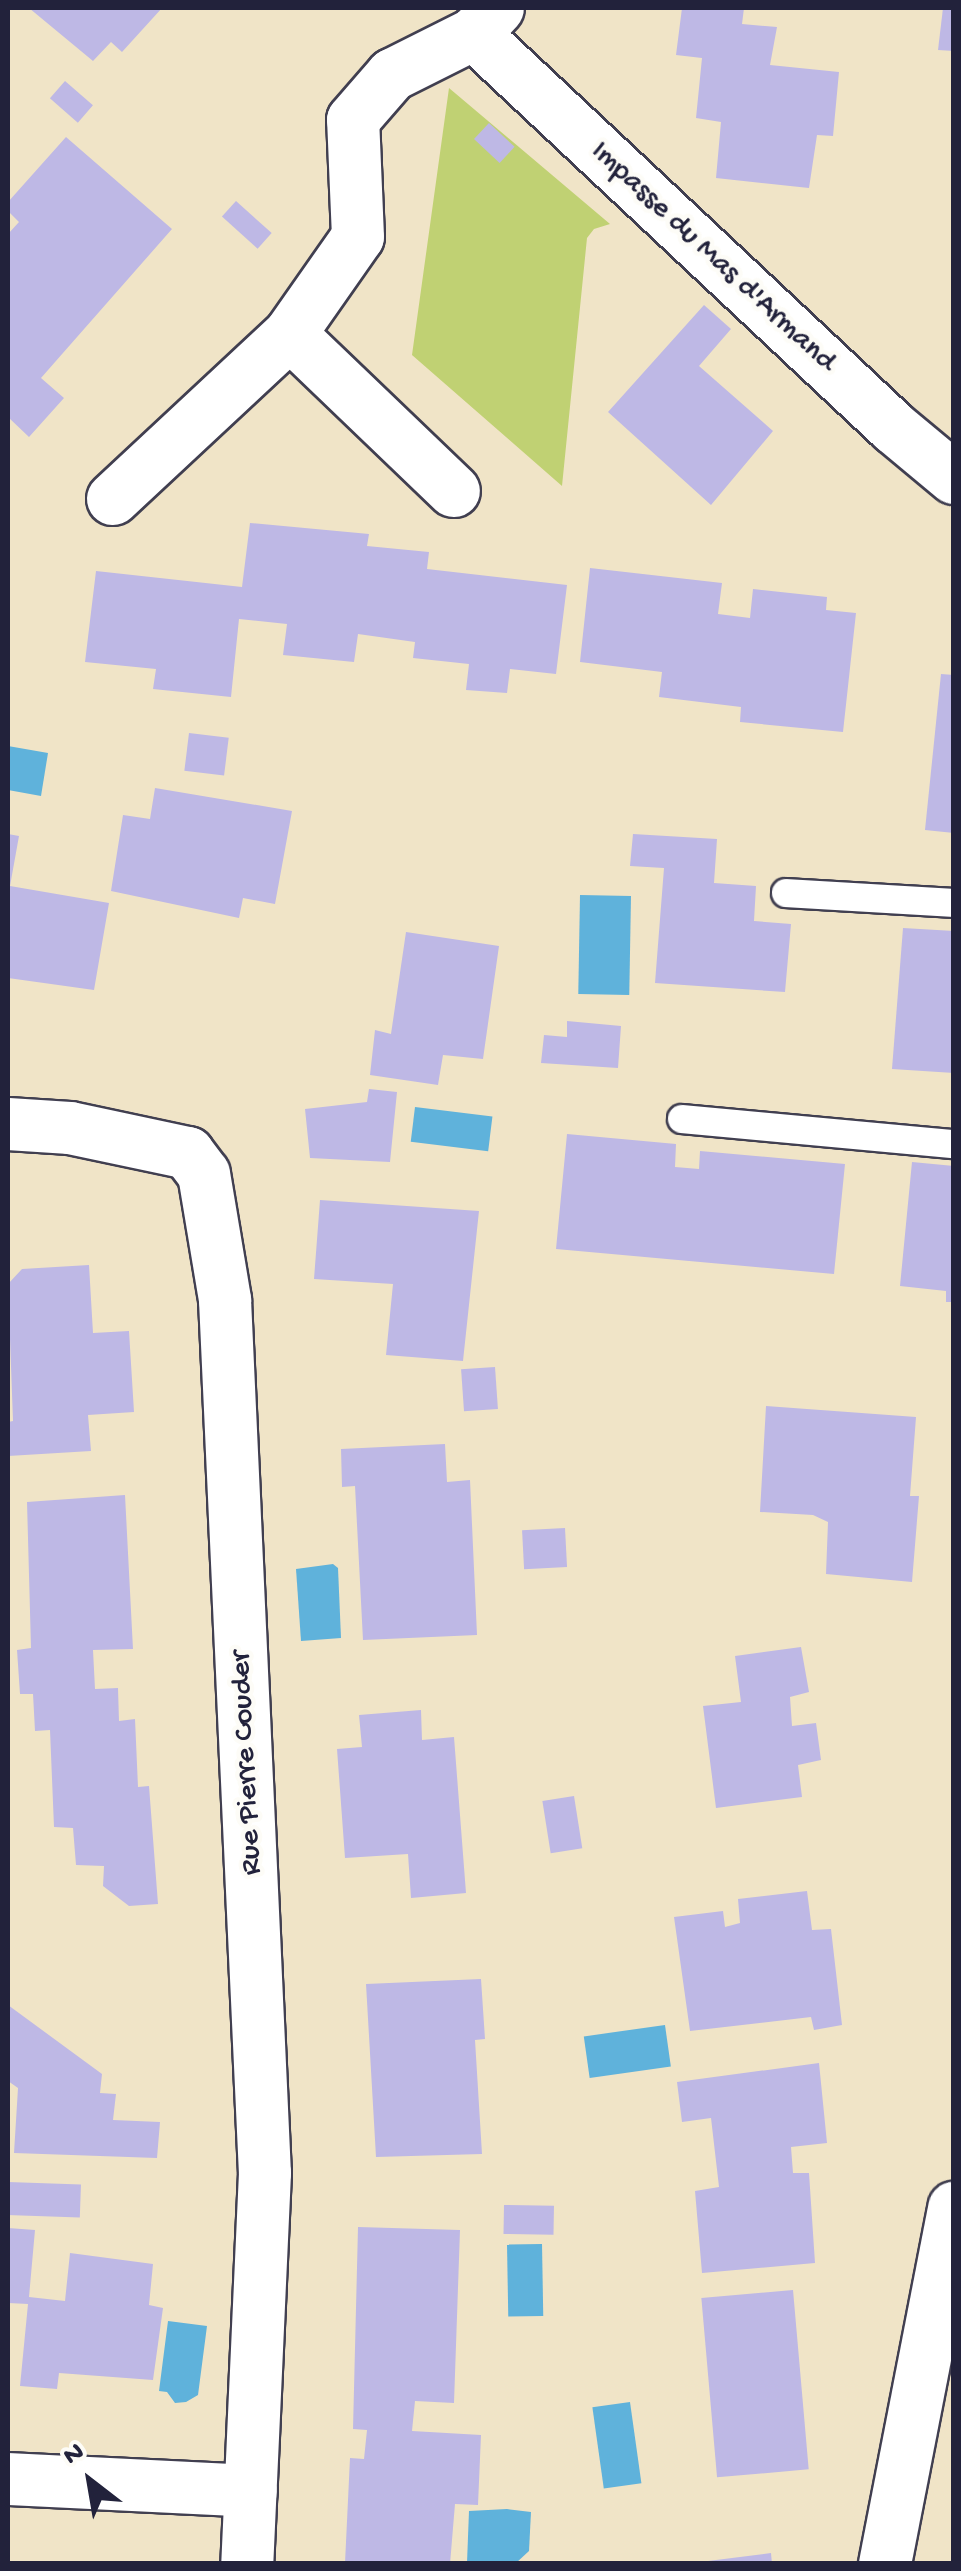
<!DOCTYPE html>
<style>
body{margin:0}
#map{position:relative;width:961px;height:2571px;overflow:hidden;background:#f0e4c7;font-family:"Gochi Hand",sans-serif}
div>[style]{position:absolute}
.green>*{inset:0;background:#c0d173}
.water>*{inset:0;background:#5fb2db;transform-origin:0 0}
.building>*{inset:0;background:#beb8e5;transform-origin:0 0}
.roads{filter:drop-shadow(2px 0 #413f50) drop-shadow(-2px 0 #413f50) drop-shadow(0 2px #413f50) drop-shadow(0 -2px #413f50)}
.lane>*{height:28px;margin:-14px;padding:0 14px;transform-origin:14px;border-radius:14px;background:#fff}
.street>*{height:52px;margin:-26px;padding:0 26px;transform-origin:26px;border-radius:26px;background:#fff}
span{translate:-50% -50%;white-space:nowrap;text-align:center;line-height:1.15;-webkit-text-stroke:9px #fdfcf7;paint-order:stroke}
.street-label{font-size:30px;color:#22223b}
.frame{position:absolute;inset:0;border:10px solid #22223b;pointer-events:none}
.north{position:absolute;left:40px;top:2431px;width:100px;height:100px;-webkit-text-stroke:8px #fdfcf7;paint-order:stroke;rotate:329deg;font-size:28px;font-weight:700;line-height:40px;text-align:center;color:#22223b}
.north::after{content:'';display:block;margin:auto;width:35px;height:45px;background:#22223b;clip-path:polygon(50% 0,100% 100%,50% 72%,0 100%)}
</style>
<div id="map">
<div class="green">
<div style="clip-path:polygon(449px 88px,610px 224px,594px 229px,587px 238px,562px 486px,412px 355px)"></div>
</div>
<div class="water">
<div style="clip-path:polygon(8px 746px,48px 753px,41px 796px,8px 790px)"></div>
<div style="left:580px;top:895px;width:51px;height:99px;rotate:1deg"></div>
<div style="left:415px;top:1107px;width:78px;height:35px;rotate:7deg"></div>
<div style="clip-path:polygon(333px 1564px,338px 1568px,341px 1638px,301px 1641px,296px 1569px)"></div>
<div style="left:665px;top:2025px;width:42px;height:82px;rotate:82deg"></div>
<div style="left:542px;top:2244px;width:72px;height:35px;rotate:89deg"></div>
<div style="clip-path:polygon(168px 2321px,207px 2326px,198px 2395px,186px 2402px,175px 2403px,167px 2392px,159px 2391px)"></div>
<div style="left:630px;top:2402px;width:82px;height:38px;rotate:82deg"></div>
<div style="clip-path:polygon(507px 2509px,531px 2512px,529px 2551px,516px 2563px,467px 2563px,469px 2511px)"></div>
</div>
<div class="building">
<div style="clip-path:polygon(29px 8px,162px 8px,122px 52px,111px 42px,93px 61px)"></div>
<div style="clip-path:polygon(682px 8px,744px 8px,742px 24px,777px 27px,770px 65px,839px 72px,833px 136px,817px 135px,809px 188px,716px 178px,721px 122px,696px 118px,702px 58px,676px 55px)"></div>
<div style="clip-path:polygon(943px 8px,954px 8px,954px 51px,938px 50px)"></div>
<div style="left:65px;top:81px;width:37px;height:23px;rotate:41deg"></div>
<div style="left:489px;top:123px;width:35px;height:22px;rotate:43deg"></div>
<div style="clip-path:polygon(66px 137px,172px 229px,41px 378px,64px 398px,29px 437px,8px 417px,8px 234px,19px 222px,8px 211px,8px 202px)"></div>
<div style="left:236px;top:201px;width:48px;height:21px;rotate:42deg"></div>
<div style="clip-path:polygon(704px 305px,731px 329px,699px 366px,773px 431px,711px 505px,608px 412px)"></div>
<div style="clip-path:polygon(250px 523px,369px 534px,367px 546px,429px 552px,427px 569px,567px 585px,556px 674px,510px 669px,507px 693px,466px 690px,469px 664px,413px 658px,415px 642px,358px 634px,354px 662px,283px 655px,287px 624px,239px 619px,231px 697px,153px 689px,156px 669px,85px 662px,96px 571px,242px 587px)"></div>
<div style="clip-path:polygon(590px 568px,722px 583px,718px 614px,750px 618px,753px 589px,827px 597px,826px 610px,856px 613px,843px 732px,740px 722px,741px 707px,659px 697px,662px 672px,580px 662px)"></div>
<div style="clip-path:polygon(941px 674px,954px 675px,954px 833px,925px 830px)"></div>
<div style="left:189px;top:733px;width:40px;height:38px;rotate:7deg"></div>
<div style="clip-path:polygon(155px 788px,292px 811px,275px 904px,243px 898px,239px 918px,111px 891px,123px 815px,150px 819px)"></div>
<div style="clip-path:polygon(8px 834px,19px 836px,10px 886px,109px 903px,94px 990px,8px 978px)"></div>
<div style="clip-path:polygon(633px 834px,717px 839px,714px 883px,756px 886px,754px 921px,791px 924px,785px 992px,655px 983px,664px 868px,630px 866px)"></div>
<div style="clip-path:polygon(903px 928px,954px 931px,954px 1073px,892px 1069px)"></div>
<div style="clip-path:polygon(406px 932px,499px 946px,483px 1059px,443px 1055px,438px 1085px,370px 1075px,375px 1030px,391px 1034px)"></div>
<div style="clip-path:polygon(567px 1021px,621px 1026px,618px 1068px,541px 1063px,544px 1035px,567px 1037px)"></div>
<div style="clip-path:polygon(369px 1089px,397px 1092px,390px 1162px,310px 1158px,305px 1109px,367px 1102px)"></div>
<div style="clip-path:polygon(567px 1134px,676px 1144px,675px 1167px,699px 1169px,700px 1151px,845px 1164px,834px 1274px,556px 1249px)"></div>
<div style="clip-path:polygon(912px 1162px,954px 1166px,954px 1302px,946px 1302px,946px 1291px,900px 1286px)"></div>
<div style="clip-path:polygon(320px 1200px,479px 1211px,463px 1361px,386px 1355px,393px 1284px,314px 1279px)"></div>
<div style="clip-path:polygon(89px 1265px,93px 1333px,129px 1331px,134px 1412px,88px 1415px,91px 1451px,8px 1456px,8px 1422px,13px 1421px,8px 1284px,22px 1269px)"></div>
<div style="left:495px;top:1367px;width:42px;height:34px;rotate:86deg"></div>
<div style="clip-path:polygon(766px 1406px,916px 1417px,910px 1496px,919px 1496px,912px 1582px,826px 1574px,828px 1522px,813px 1515px,760px 1512px)"></div>
<div style="clip-path:polygon(445px 1444px,447px 1482px,470px 1480px,477px 1635px,363px 1640px,355px 1486px,342px 1487px,341px 1449px)"></div>
<div style="clip-path:polygon(125px 1495px,133px 1649px,93px 1650px,95px 1689px,118px 1688px,119px 1721px,135px 1719px,138px 1787px,149px 1786px,158px 1904px,129px 1906px,103px 1886px,104px 1866px,76px 1865px,73px 1828px,54px 1827px,50px 1730px,35px 1731px,33px 1694px,20px 1694px,17px 1650px,31px 1648px,27px 1502px)"></div>
<div style="left:565px;top:1528px;width:39px;height:43px;rotate:87deg"></div>
<div style="clip-path:polygon(801px 1647px,809px 1692px,790px 1697px,792px 1726px,816px 1723px,821px 1760px,798px 1765px,802px 1797px,716px 1808px,703px 1706px,741px 1702px,735px 1656px)"></div>
<div style="clip-path:polygon(421px 1710px,422px 1740px,454px 1737px,466px 1893px,411px 1898px,408px 1854px,345px 1858px,337px 1749px,362px 1747px,359px 1715px)"></div>
<div style="left:574px;top:1796px;width:53px;height:32px;rotate:81deg"></div>
<div style="clip-path:polygon(807px 1891px,812px 1930px,831px 1929px,842px 2025px,814px 2030px,811px 2017px,690px 2031px,674px 1917px,723px 1911px,725px 1927px,740px 1923px,738px 1899px)"></div>
<div style="clip-path:polygon(481px 1979px,485px 2039px,475px 2040px,482px 2154px,376px 2157px,366px 1984px)"></div>
<div style="clip-path:polygon(8px 2005px,102px 2074px,100px 2093px,116px 2094px,113px 2120px,160px 2122px,157px 2158px,14px 2153px,18px 2088px,8px 2081px)"></div>
<div style="clip-path:polygon(819px 2063px,827px 2143px,791px 2147px,793px 2173px,809px 2173px,815px 2263px,702px 2273px,695px 2191px,719px 2187px,711px 2118px,682px 2122px,677px 2082px)"></div>
<div style="left:8px;top:2182px;width:73px;height:33px;rotate:2deg"></div>
<div style="left:504px;top:2205px;width:50px;height:29px;rotate:1deg"></div>
<div style="clip-path:polygon(358px 2227px,460px 2230px,454px 2403px,415px 2401px,412px 2431px,481px 2435px,478px 2505px,455px 2504px,450px 2564px,345px 2563px,350px 2458px,364px 2459px,367px 2430px,353px 2429px)"></div>
<div style="clip-path:polygon(8px 2228px,35px 2230px,29px 2297px,65px 2301px,70px 2253px,153px 2264px,149px 2305px,163px 2308px,153px 2380px,59px 2373px,57px 2389px,20px 2386px,28px 2304px,8px 2303px)"></div>
<div style="left:793px;top:2290px;width:180px;height:92px;rotate:85deg"></div>
<div style="clip-path:polygon(771px 2553px,772px 2564px,708px 2564px,708px 2561px)"></div>
</div>
<div class="roads">
<div class="lane">
<div style="left:786px;top:893px;width:168px;rotate:3.4deg"></div>
<div style="left:682px;top:1119px;width:273px;rotate:5.3deg"></div>
</div>
<div class="street">
<div style="left:474px;top:34px;width:576px;rotate:43.17deg"></div>
<div style="left:894px;top:428px;width:78px;rotate:39.8deg"></div>
<div style="left:290px;top:334px;width:227px;rotate:43.8deg"></div>
<div style="left:113px;top:499px;width:242px;rotate:-43deg"></div>
<div style="left:290px;top:334px;width:118px;rotate:-55deg"></div>
<div style="left:358px;top:237px;width:117px;rotate:-92.4deg"></div>
<div style="left:353px;top:120px;width:60px;rotate:-49.1deg"></div>
<div style="left:392px;top:75px;width:92px;rotate:-26.6deg"></div>
<div style="left:474px;top:34px;width:35px;rotate:-47deg"></div>
<div style="left:8px;top:1124px;width:62px;rotate:3.7deg"></div>
<div style="left:70px;top:1128px;width:121px;rotate:12deg"></div>
<div style="left:188px;top:1153px;width:26px;rotate:53deg"></div>
<div style="left:204px;top:1174px;width:128px;rotate:80.5deg"></div>
<div style="left:225px;top:1300px;width:874px;rotate:87.38deg"></div>
<div style="left:265px;top:2173px;width:391px;rotate:92.6deg"></div>
<div style="left:8px;top:2479px;width:243px;rotate:2.8deg"></div>
<div style="left:885px;top:2564px;width:363px;rotate:-79deg"></div>
</div>
</div>
<div class="street-label">
<span style="left:712px;top:258px;rotate:43deg">Impasse du Mas d'Armand</span>
<span style="left:248px;top:1763px;rotate:-93deg">Rue Pierre Couder</span>
</div>
<div class="frame"></div>
<div class="north">N</div>
</div>
